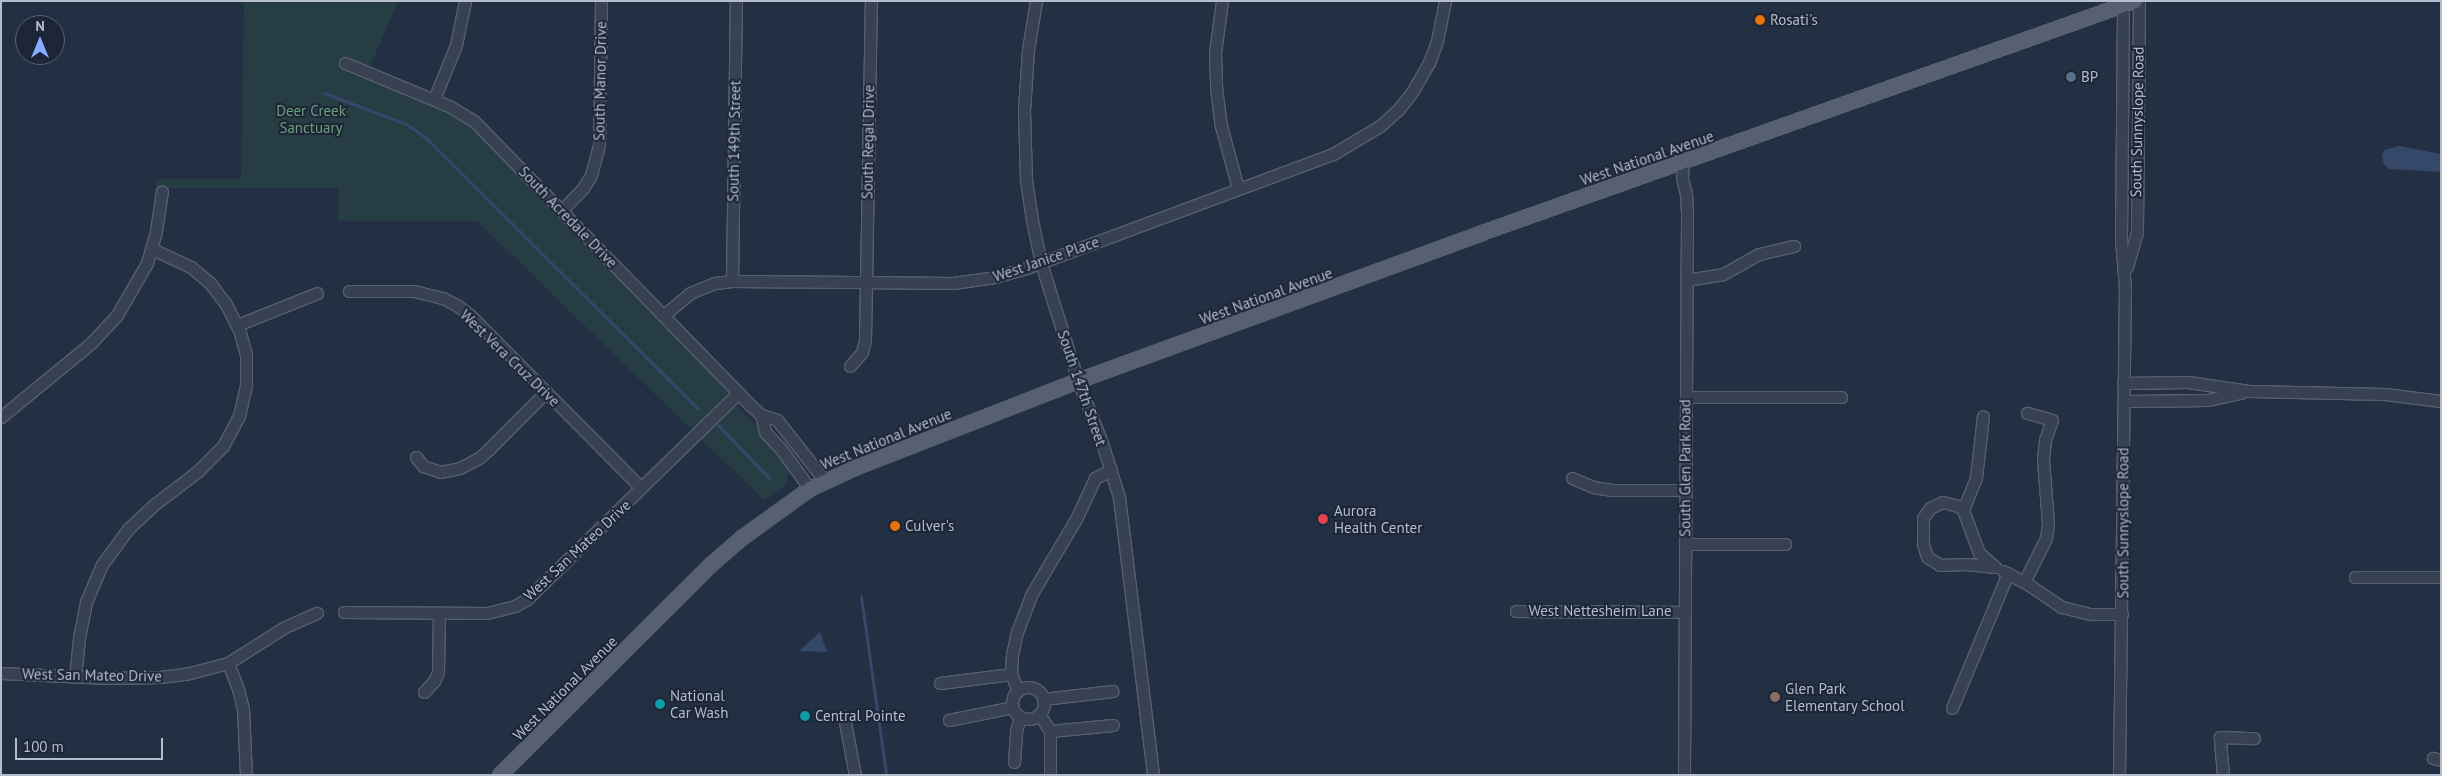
<!DOCTYPE html>
<style>
body{margin:0}
#map{position:relative;width:2442px;height:776px;overflow:hidden;background:#232f42;font-family:"PT Sans",sans-serif}
div>[style]{position:absolute}
.green>*{inset:0;background:#263e43}
.water>*{inset:0;background:#36486a}
.stream>*{height:3px;margin:-1.5px;padding:0 1.5px;transform-origin:1.5px;border-radius:1.5px;background:#36486a}
.roads{filter:drop-shadow(1px 0 #565f6f) drop-shadow(-1px 0 #565f6f) drop-shadow(0 1px #565f6f) drop-shadow(0 -1px #565f6f)}
.minor>*{height:11px;margin:-5.5px;padding:0 5.5px;transform-origin:5.5px;border-radius:5.5px;background:#384152}
.minor>.ring{margin:-5.5px;padding:0;box-sizing:content-box;background:none;border:11px solid #384152;border-radius:50%}
.major>*{height:14px;margin:-7px;padding:0 7px;transform-origin:7px;border-radius:7px;background:#566072}
.dots>*{width:14px;height:14px;translate:-50% -50%;box-sizing:border-box;border:2px solid #1d2637;border-radius:50%}
span{translate:-50% -50%;white-space:nowrap;text-align:center;line-height:1.15;-webkit-text-stroke:4px #1d2637;paint-order:stroke}
.poi-label{font-size:15px;color:#b5bccc}
.left{translate:0 -50%;text-align:left}
.street-label{font-size:15px;color:#b5bccc}
.park-label{font-size:15px;color:#6a9f7a}
.frame{position:absolute;inset:0;border:2px solid #b5bccc;pointer-events:none}
.north{position:absolute;left:15px;top:15px;width:50px;height:50px;box-sizing:border-box;background:#1d2637;border:1px solid #5a6273;border-radius:50%;rotate:0deg;font-size:14px;font-weight:700;line-height:20px;text-align:center;color:#b5bccc}
.north::after{content:'';display:block;margin:auto;width:18px;height:22px;background:#87adff;clip-path:polygon(50% 0,100% 100%,50% 72%,0 100%)}
.scale{position:absolute;left:15px;top:738px;width:148px;height:22px;box-sizing:border-box;border:2px solid #b5bccc;border-top:0;padding-left:6px;font-size:15px;line-height:18px;white-space:nowrap;color:#b5bccc;-webkit-text-stroke:4px #1d2637;paint-order:stroke}
</style>
<div id="map">
<div class="green">
<div style="clip-path:polygon(244px 1px,398px 1px,366px 76px,463px 117px,725px 386px,726px 391px,735px 405px,762px 432px,787px 466px,789px 472px,786px 485px,764px 500px,477px 221px,338px 221px,338px 188px,156px 188px,156px 179px,241px 179px)"></div>
</div>
<div class="water">
<div style="clip-path:polygon(2399px 146px,2441px 154px,2441px 172px,2390px 169px,2384px 165px,2382px 155px,2384px 150px)"></div>
<div style="clip-path:polygon(820px 632px,827px 652px,799px 651px)"></div>
</div>
<div class="stream">
<div style="left:324px;top:93px;width:88px;rotate:20.7deg"></div>
<div style="left:406px;top:124px;width:22px;rotate:34deg"></div>
<div style="left:424px;top:136px;width:387px;rotate:44.9deg"></div>
<div style="left:718px;top:425px;width:75px;rotate:46.1deg"></div>
<div style="left:861px;top:596px;width:181px;rotate:82deg"></div>
</div>
<div class="roads">
<div class="minor">
<div style="left:1036px;top:1px;width:50px;rotate:99.3deg"></div>
<div style="left:1028px;top:50px;width:60px;rotate:93.8deg"></div>
<div style="left:1024px;top:110px;width:70px;rotate:88.4deg"></div>
<div style="left:1026px;top:180px;width:40px;rotate:81.5deg"></div>
<div style="left:1032px;top:220px;width:44px;rotate:78.2deg"></div>
<div style="left:1041px;top:263px;width:124px;rotate:72.6deg"></div>
<div style="left:1078px;top:381px;width:66px;rotate:68.8deg"></div>
<div style="left:1102px;top:443px;width:57px;rotate:72.5deg"></div>
<div style="left:1119px;top:497px;width:280px;rotate:83deg"></div>
<div style="left:1222px;top:1px;width:52px;rotate:97.7deg"></div>
<div style="left:1215px;top:53px;width:34px;rotate:88deg"></div>
<div style="left:1216px;top:87px;width:39px;rotate:83deg"></div>
<div style="left:1221px;top:126px;width:64px;rotate:74.7deg"></div>
<div style="left:345px;top:63px;width:113px;rotate:22.5deg"></div>
<div style="left:449px;top:106px;width:29px;rotate:31deg"></div>
<div style="left:474px;top:121px;width:396px;rotate:45.8deg"></div>
<div style="left:750px;top:405px;width:15px;rotate:42deg"></div>
<div style="left:761px;top:415px;width:17px;rotate:17deg"></div>
<div style="left:777px;top:420px;width:79px;rotate:51.7deg"></div>
<div style="left:434px;top:99px;width:58px;rotate:-67.8deg"></div>
<div style="left:456px;top:45px;width:45px;rotate:-78.4deg"></div>
<div style="left:1683px;top:162px;width:16px;rotate:94deg"></div>
<div style="left:1682px;top:178px;width:16px;rotate:76deg"></div>
<div style="left:1686px;top:194px;width:21px;rotate:87deg"></div>
<div style="left:1687px;top:215px;width:560px;rotate:90.31deg"></div>
<div style="left:562px;top:210px;width:30px;rotate:-46deg"></div>
<div style="left:583px;top:188px;width:15px;rotate:-58deg"></div>
<div style="left:591px;top:175px;width:31px;rotate:-75deg"></div>
<div style="left:599px;top:145px;width:144px;rotate:-89.2deg"></div>
<div style="left:2127px;top:267px;width:37px;rotate:-74deg"></div>
<div style="left:2137px;top:231px;width:230px;rotate:-89.5deg"></div>
<div style="left:1686px;top:280px;width:37px;rotate:-9deg"></div>
<div style="left:1723px;top:274px;width:41px;rotate:-29.1deg"></div>
<div style="left:1759px;top:254px;width:36px;rotate:-13deg"></div>
<div style="left:732px;top:281px;width:280px;rotate:-89.2deg"></div>
<div style="left:349px;top:291px;width:65px"></div>
<div style="left:414px;top:291px;width:30px;rotate:14deg"></div>
<div style="left:443px;top:298px;width:17px;rotate:28deg"></div>
<div style="left:458px;top:306px;width:15px;rotate:37deg"></div>
<div style="left:470px;top:315px;width:243px;rotate:45.3deg"></div>
<div style="left:664px;top:315px;width:34px;rotate:-40deg"></div>
<div style="left:690px;top:293px;width:27px;rotate:-22deg"></div>
<div style="left:715px;top:283px;width:17px;rotate:-7deg"></div>
<div style="left:732px;top:281px;width:221px;rotate:0.5deg"></div>
<div style="left:953px;top:283px;width:42px;rotate:-8.1deg"></div>
<div style="left:995px;top:277px;width:35px;rotate:-16deg"></div>
<div style="left:1029px;top:267px;width:324px;rotate:-20.4deg"></div>
<div style="left:1333px;top:154px;width:55px;rotate:-30.8deg"></div>
<div style="left:1380px;top:126px;width:24px;rotate:-42deg"></div>
<div style="left:1398px;top:110px;width:23px;rotate:-52deg"></div>
<div style="left:1412px;top:92px;width:34px;rotate:-60deg"></div>
<div style="left:1429px;top:63px;width:23px;rotate:-70deg"></div>
<div style="left:1437px;top:41px;width:41px;rotate:-78.7deg"></div>
<div style="left:237px;top:325px;width:86px;rotate:-21.8deg"></div>
<div style="left:850px;top:366px;width:18px;rotate:-49deg"></div>
<div style="left:862px;top:352px;width:12px;rotate:-76deg"></div>
<div style="left:865px;top:340px;width:339px;rotate:-89deg"></div>
<div style="left:2123px;top:383px;width:65px;rotate:-0.9deg"></div>
<div style="left:2188px;top:382px;width:63px;rotate:8.3deg"></div>
<div style="left:2250px;top:391px;width:135px;rotate:1.3deg"></div>
<div style="left:2385px;top:394px;width:56px;rotate:7.1deg"></div>
<div style="left:1686px;top:397px;width:155px"></div>
<div style="left:2124px;top:401px;width:83px;rotate:-0.7deg"></div>
<div style="left:2207px;top:400px;width:35px;rotate:-12deg"></div>
<div style="left:761px;top:415px;width:17px;rotate:77deg"></div>
<div style="left:765px;top:432px;width:23px;rotate:47deg"></div>
<div style="left:781px;top:449px;width:49px;rotate:54.1deg"></div>
<div style="left:1px;top:417px;width:117px;rotate:-39.4deg"></div>
<div style="left:91px;top:343px;width:38px;rotate:-47deg"></div>
<div style="left:117px;top:315px;width:60px;rotate:-60deg"></div>
<div style="left:147px;top:263px;width:33px;rotate:-74deg"></div>
<div style="left:156px;top:231px;width:40px;rotate:-81.5deg"></div>
<div style="left:416px;top:457px;width:11px;rotate:52deg"></div>
<div style="left:423px;top:466px;width:18px;rotate:19deg"></div>
<div style="left:440px;top:472px;width:20px;rotate:-11deg"></div>
<div style="left:460px;top:468px;width:21px;rotate:-28deg"></div>
<div style="left:479px;top:458px;width:13px;rotate:-42deg"></div>
<div style="left:489px;top:449px;width:81px;rotate:-45deg"></div>
<div style="left:1572px;top:478px;width:23px;rotate:23deg"></div>
<div style="left:1593px;top:487px;width:19px;rotate:9deg"></div>
<div style="left:1612px;top:490px;width:73px"></div>
<div style="left:1943px;top:502px;width:16px;rotate:15deg"></div>
<div style="left:1958px;top:506px;width:6px;rotate:39deg"></div>
<div style="left:1963px;top:510px;width:46px;rotate:69.6deg"></div>
<div style="left:1979px;top:553px;width:21px;rotate:41deg"></div>
<div style="left:1995px;top:567px;width:27px;rotate:-174deg"></div>
<div style="left:1968px;top:564px;width:28px;rotate:178deg"></div>
<div style="left:1940px;top:565px;width:15px;rotate:-148deg"></div>
<div style="left:1927px;top:557px;width:14px;rotate:-107deg"></div>
<div style="left:1923px;top:544px;width:26px;rotate:-90deg"></div>
<div style="left:1923px;top:518px;width:12px;rotate:-55deg"></div>
<div style="left:1930px;top:508px;width:14px;rotate:-25deg"></div>
<div style="left:1963px;top:510px;width:35px;rotate:-68deg"></div>
<div style="left:1976px;top:478px;width:62px;rotate:-83.6deg"></div>
<div style="left:1685px;top:544px;width:100px"></div>
<div style="left:2003px;top:571px;width:30px;rotate:28deg"></div>
<div style="left:2029px;top:585px;width:40px;rotate:34deg"></div>
<div style="left:2062px;top:607px;width:30px;rotate:14deg"></div>
<div style="left:2091px;top:614px;width:31px"></div>
<div style="left:2355px;top:577px;width:86px"></div>
<div style="left:2024px;top:582px;width:49px;rotate:-63.4deg"></div>
<div style="left:2046px;top:538px;width:15px;rotate:-82deg"></div>
<div style="left:2048px;top:523px;width:64px;rotate:-94.5deg"></div>
<div style="left:2043px;top:459px;width:19px;rotate:-84deg"></div>
<div style="left:2045px;top:440px;width:21px;rotate:-71deg"></div>
<div style="left:2052px;top:420px;width:26px;rotate:-164deg"></div>
<div style="left:1516px;top:611px;width:169px;rotate:0.3deg"></div>
<div style="left:344px;top:612px;width:143px;rotate:0.4deg"></div>
<div style="left:487px;top:613px;width:29px;rotate:-14deg"></div>
<div style="left:515px;top:606px;width:14px;rotate:-30deg"></div>
<div style="left:527px;top:599px;width:295px;rotate:-44.3deg"></div>
<div style="left:228px;top:663px;width:28px;rotate:69deg"></div>
<div style="left:238px;top:689px;width:21px;rotate:76deg"></div>
<div style="left:243px;top:709px;width:66px;rotate:87.4deg"></div>
<div style="left:1px;top:673px;width:107px;rotate:2.7deg"></div>
<div style="left:108px;top:678px;width:52px;rotate:-1.1deg"></div>
<div style="left:160px;top:677px;width:26px;rotate:-7deg"></div>
<div style="left:186px;top:674px;width:43px;rotate:-14.7deg"></div>
<div style="left:228px;top:663px;width:67px;rotate:-32.3deg"></div>
<div style="left:285px;top:627px;width:35px;rotate:-24deg"></div>
<div style="left:75px;top:677px;width:39px;rotate:-84deg"></div>
<div style="left:79px;top:638px;width:37px;rotate:-79deg"></div>
<div style="left:86px;top:602px;width:39px;rotate:-67deg"></div>
<div style="left:101px;top:566px;width:46px;rotate:-53.9deg"></div>
<div style="left:128px;top:529px;width:37px;rotate:-43deg"></div>
<div style="left:155px;top:504px;width:54px;rotate:-37.5deg"></div>
<div style="left:198px;top:471px;width:35px;rotate:-45deg"></div>
<div style="left:223px;top:446px;width:34px;rotate:-62deg"></div>
<div style="left:239px;top:416px;width:32px;rotate:-77deg"></div>
<div style="left:246px;top:385px;width:30px;rotate:-90deg"></div>
<div style="left:246px;top:355px;width:24px;rotate:-105deg"></div>
<div style="left:240px;top:332px;width:33px;rotate:-117deg"></div>
<div style="left:225px;top:303px;width:25px;rotate:-127deg"></div>
<div style="left:210px;top:283px;width:25px;rotate:-140deg"></div>
<div style="left:191px;top:267px;width:43px;rotate:-155.2deg"></div>
<div style="left:940px;top:683px;width:72px;rotate:-7.2deg"></div>
<div class="ring" style="left:1012px;top:687px;width:21px;height:21px"></div>
<div style="left:1018px;top:691px;width:18px;rotate:-112deg"></div>
<div style="left:1011px;top:674px;width:19px;rotate:-87deg"></div>
<div style="left:1012px;top:655px;width:24px;rotate:-78deg"></div>
<div style="left:1017px;top:632px;width:40px;rotate:-69deg"></div>
<div style="left:1031px;top:595px;width:88px;rotate:-59.4deg"></div>
<div style="left:1076px;top:519px;width:45px;rotate:-65.1deg"></div>
<div style="left:1095px;top:478px;width:18px;rotate:-27deg"></div>
<div style="left:424px;top:692px;width:15px;rotate:-48deg"></div>
<div style="left:434px;top:681px;width:10px;rotate:-66deg"></div>
<div style="left:438px;top:672px;width:58px;rotate:-89deg"></div>
<div style="left:1043px;top:699px;width:70px;rotate:-6.5deg"></div>
<div style="left:1952px;top:708px;width:146px;rotate:-67.5deg"></div>
<div style="left:1039px;top:714px;width:20px;rotate:57deg"></div>
<div style="left:1050px;top:731px;width:63px;rotate:-5.4deg"></div>
<div style="left:844px;top:717px;width:59px;rotate:79.3deg"></div>
<div style="left:949px;top:720px;width:65px;rotate:-11.5deg"></div>
<div style="left:1050px;top:731px;width:40px;rotate:90deg"></div>
<div style="left:2433px;top:758px;width:8px;rotate:14deg"></div>
<div style="left:1014px;top:762px;width:31px;rotate:-86deg"></div>
<div style="left:1016px;top:731px;width:15px;rotate:-74deg"></div>
<div style="left:2119px;top:775px;width:487px;rotate:-89.3deg"></div>
<div style="left:2125px;top:288px;width:49px;rotate:-94.7deg"></div>
<div style="left:2121px;top:239px;width:238px;rotate:-89.5deg"></div>
<div style="left:2223px;top:775px;width:38px;rotate:-95deg"></div>
<div style="left:2220px;top:737px;width:34px;rotate:2deg"></div>
</div>
<div class="major">
<div style="left:500px;top:775px;width:299px;rotate:-44.9deg"></div>
<div style="left:712px;top:564px;width:40px;rotate:-41deg"></div>
<div style="left:742px;top:538px;width:84px;rotate:-35.8deg"></div>
<div style="left:810px;top:489px;width:50px;rotate:-25deg"></div>
<div style="left:855px;top:468px;width:239px;rotate:-21.3deg"></div>
<div style="left:1078px;top:381px;width:430px;rotate:-20.1deg"></div>
<div style="left:1482px;top:233px;width:693px;rotate:-19.56deg"></div>
</div>
</div>
<div class="dots">
<div style="left:1760px;top:20px;background:#e8710a"></div>
<div style="left:2071px;top:77px;background:#5c6f8a"></div>
<div style="left:1323px;top:519px;background:#e0444e"></div>
<div style="left:895px;top:526px;background:#e8710a"></div>
<div style="left:1775px;top:697px;background:#8d6e63"></div>
<div style="left:660px;top:704px;background:#0f9aa8"></div>
<div style="left:805px;top:716px;background:#0f9aa8"></div>
</div>
<div class="poi-label">
<span class="left" style="left:1770px;top:20px">Rosati's</span>
<span class="left" style="left:2081px;top:77px">BP</span>
<span class="left" style="left:1334px;top:519px">Aurora<br>Health Center</span>
<span class="left" style="left:905px;top:526px">Culver's</span>
<span class="left" style="left:1785px;top:697px">Glen Park<br>Elementary School</span>
<span class="left" style="left:670px;top:704px">National<br>Car Wash</span>
<span class="left" style="left:815px;top:716px">Central Pointe</span>
</div>
<div class="street-label">
<span style="left:600px;top:81px;rotate:-89deg">South Manor Drive</span>
<span style="left:2137px;top:122px;rotate:-89deg">South Sunnyslope Road</span>
<span style="left:734px;top:141px;rotate:-89deg">South 149th Street</span>
<span style="left:868px;top:142px;rotate:-89deg">South Regal Drive</span>
<span style="left:1647px;top:158px;rotate:-19deg">West National Avenue</span>
<span style="left:568px;top:217px;rotate:46deg">South Acredale Drive</span>
<span style="left:1046px;top:259px;rotate:-19deg">West Janice Place</span>
<span style="left:1266px;top:296px;rotate:-20deg">West National Avenue</span>
<span style="left:510px;top:358px;rotate:44deg">West Vera Cruz Drive</span>
<span style="left:1082px;top:388px;rotate:71deg">South 147th Street</span>
<span style="left:886px;top:439px;rotate:-22deg">West National Avenue</span>
<span style="left:1685px;top:468px;rotate:-90deg">South Glen Park Road</span>
<span style="left:2123px;top:523px;rotate:-90deg">South Sunnyslope Road</span>
<span style="left:577px;top:550px;rotate:-43deg">West San Mateo Drive</span>
<span style="left:1600px;top:611px">West Nettesheim Lane</span>
<span style="left:92px;top:675px;rotate:1deg">West San Mateo Drive</span>
<span style="left:565px;top:688px;rotate:-45deg">West National Avenue</span>
</div>
<div class="park-label">
<span style="left:311px;top:119px">Deer Creek<br>Sanctuary</span>
</div>
<div class="frame"></div>
<div class="north">N</div>
<div class="scale">100 m</div>
</div>
